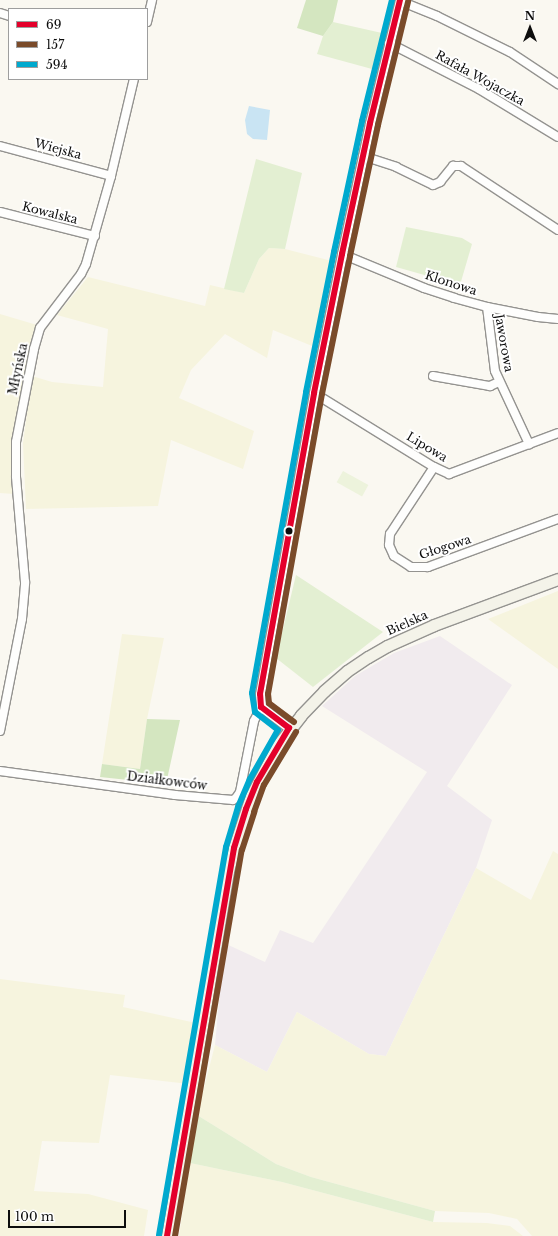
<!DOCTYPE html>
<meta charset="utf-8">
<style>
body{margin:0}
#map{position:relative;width:558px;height:1236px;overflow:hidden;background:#faf8f1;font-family:"Libre Baskerville",serif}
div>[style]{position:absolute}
.industrial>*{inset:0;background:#f1ebee}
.farmland>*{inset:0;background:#f6f4de}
.green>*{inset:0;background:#e3efd2}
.forest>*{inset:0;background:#d4e6c0}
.pitch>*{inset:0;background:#edf3dc;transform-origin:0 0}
.water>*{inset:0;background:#c9e4f3}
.roads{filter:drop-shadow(1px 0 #949390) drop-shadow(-1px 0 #949390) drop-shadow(0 1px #949390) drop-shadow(0 -1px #949390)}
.minor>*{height:8px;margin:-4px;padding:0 4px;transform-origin:4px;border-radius:4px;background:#fefefd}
.tertiary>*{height:9px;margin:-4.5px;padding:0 4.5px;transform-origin:4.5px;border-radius:4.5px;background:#fefefd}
.secondary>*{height:11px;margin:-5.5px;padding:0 5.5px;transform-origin:5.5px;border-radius:5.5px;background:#f4f3e9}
.bus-1>*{height:6px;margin:-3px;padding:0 3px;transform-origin:3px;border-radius:3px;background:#e4002b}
.bus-2>*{height:6px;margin:-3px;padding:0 3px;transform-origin:3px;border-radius:3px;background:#7a4b2a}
.bus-3>*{height:6px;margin:-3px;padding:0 3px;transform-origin:3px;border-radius:3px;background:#00a9ce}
.dots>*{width:11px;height:11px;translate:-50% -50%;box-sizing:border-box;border:2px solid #fff;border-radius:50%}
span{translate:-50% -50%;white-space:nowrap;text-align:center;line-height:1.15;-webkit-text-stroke:4px #fff;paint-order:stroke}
.street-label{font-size:12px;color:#0d0d0d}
.legend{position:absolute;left:8px;top:8px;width:140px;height:72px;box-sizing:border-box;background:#fff;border:1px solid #9e9e9e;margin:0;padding:5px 7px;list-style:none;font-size:12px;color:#0d0d0d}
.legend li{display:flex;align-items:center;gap:8px;height:20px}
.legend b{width:20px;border:1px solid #9e9e9e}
.north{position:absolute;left:510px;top:8px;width:40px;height:40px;-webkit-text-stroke:3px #fff;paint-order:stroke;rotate:0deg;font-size:11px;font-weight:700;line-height:16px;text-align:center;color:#0d0d0d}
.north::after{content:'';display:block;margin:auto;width:14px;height:18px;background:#0d0d0d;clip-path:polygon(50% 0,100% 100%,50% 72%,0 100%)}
.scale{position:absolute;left:8px;top:1210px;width:118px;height:18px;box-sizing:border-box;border:2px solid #0d0d0d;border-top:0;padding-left:5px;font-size:12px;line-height:14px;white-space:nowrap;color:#0d0d0d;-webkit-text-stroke:3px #fff;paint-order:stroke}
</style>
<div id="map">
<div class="industrial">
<div style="clip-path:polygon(440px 636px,512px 685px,447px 786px,492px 820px,476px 868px,386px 1056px,369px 1054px,297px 1012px,267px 1072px,215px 1045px,224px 943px,265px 962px,280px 930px,313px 943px,427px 772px,322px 706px,355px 676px,394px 653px)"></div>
</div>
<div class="farmland">
<div style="clip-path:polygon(269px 248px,285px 249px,332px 261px,317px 348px,273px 330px,267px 358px,225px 334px,191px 370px,179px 398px,254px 431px,243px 469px,171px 440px,158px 506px,26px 509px,23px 443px,32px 376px,52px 382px,103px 387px,108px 329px,57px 315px,88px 277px,205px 306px,210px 285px,244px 293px,259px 259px)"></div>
<div style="clip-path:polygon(0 314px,37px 325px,22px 388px,13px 446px,14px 494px,0 493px)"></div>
<div style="clip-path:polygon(558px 591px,558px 669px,488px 619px)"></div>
<div style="clip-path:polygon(122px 634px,164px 638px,147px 719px,140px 769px,102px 764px)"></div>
<div style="clip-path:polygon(553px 851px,558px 854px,558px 1236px,532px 1236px,517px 1219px,489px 1213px,435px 1211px,311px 1177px,276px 1164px,197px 1115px,215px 1045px,267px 1072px,297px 1012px,369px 1054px,386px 1056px,476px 868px,531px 900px)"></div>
<div style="clip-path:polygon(0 979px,125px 995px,123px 1007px,196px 1023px,189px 1084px,110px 1075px,99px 1143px,42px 1141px,34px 1191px,88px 1194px,148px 1210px,144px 1236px,0 1236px)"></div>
<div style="clip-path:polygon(190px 1163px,282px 1182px,433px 1222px,487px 1223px,510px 1226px,523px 1236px,179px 1236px)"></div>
</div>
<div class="green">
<div style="clip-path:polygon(333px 22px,382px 33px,372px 69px,317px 54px,323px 36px)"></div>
<div style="clip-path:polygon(256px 159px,302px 173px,285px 249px,269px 248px,259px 259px,244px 293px,224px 289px)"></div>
<div style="clip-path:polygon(406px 227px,462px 238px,472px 244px,460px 285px,396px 267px)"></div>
<div style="clip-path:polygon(296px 575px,383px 632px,313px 687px,276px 658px)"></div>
<div style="clip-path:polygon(197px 1115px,276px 1164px,311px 1177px,435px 1211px,433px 1222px,282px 1182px,190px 1163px)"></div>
</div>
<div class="forest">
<div style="clip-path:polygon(306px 0,338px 0,333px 22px,323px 36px,297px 28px)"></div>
<div style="clip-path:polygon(147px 719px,180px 720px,166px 784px,100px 777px,102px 764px,140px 769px)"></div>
</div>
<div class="pitch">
<div style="left:343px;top:471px;width:29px;height:13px;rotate:29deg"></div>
</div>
<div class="water">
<div style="clip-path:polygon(249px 106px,270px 110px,267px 140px,253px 139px,247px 134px,245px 120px)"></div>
</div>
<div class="roads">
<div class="minor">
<div style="left:400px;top:1px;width:40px;rotate:22deg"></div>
<div style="left:437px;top:16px;width:81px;rotate:26.3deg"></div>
<div style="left:510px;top:52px;width:58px;rotate:33.7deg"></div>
<div style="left:0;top:13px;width:9px;rotate:18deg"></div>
<div style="left:147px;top:22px;width:23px;rotate:-77deg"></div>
<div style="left:389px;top:43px;width:101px;rotate:27.1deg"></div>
<div style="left:479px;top:89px;width:92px;rotate:31.3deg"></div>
<div style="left:0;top:146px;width:115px;rotate:15.1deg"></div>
<div style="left:363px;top:156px;width:35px;rotate:18deg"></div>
<div style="left:396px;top:167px;width:41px;rotate:25.9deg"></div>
<div style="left:433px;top:185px;width:8px;rotate:-23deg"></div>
<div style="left:440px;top:182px;width:21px;rotate:-51deg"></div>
<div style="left:453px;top:166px;width:8px"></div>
<div style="left:461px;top:166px;width:116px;rotate:33.4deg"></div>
<div style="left:0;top:212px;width:98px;rotate:14.2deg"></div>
<div style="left:342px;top:254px;width:89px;rotate:22.5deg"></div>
<div style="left:424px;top:288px;width:32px;rotate:18deg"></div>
<div style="left:454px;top:298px;width:34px;rotate:15deg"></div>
<div style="left:487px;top:307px;width:52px;rotate:11.1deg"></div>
<div style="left:538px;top:317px;width:20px;rotate:6deg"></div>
<div style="left:487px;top:307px;width:64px;rotate:82.9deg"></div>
<div style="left:495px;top:371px;width:81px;rotate:65deg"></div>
<div style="left:433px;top:376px;width:58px;rotate:10deg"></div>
<div style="left:490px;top:386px;width:10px;rotate:-24deg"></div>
<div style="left:314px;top:393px;width:141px;rotate:31.7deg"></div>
<div style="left:434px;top:467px;width:17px;rotate:25deg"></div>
<div style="left:449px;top:474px;width:116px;rotate:-20.6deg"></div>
<div style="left:434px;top:467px;width:80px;rotate:123.3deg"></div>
<div style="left:390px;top:534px;width:11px;rotate:95deg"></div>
<div style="left:389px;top:545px;width:12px;rotate:66deg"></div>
<div style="left:394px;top:556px;width:20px;rotate:33deg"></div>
<div style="left:411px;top:567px;width:17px"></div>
<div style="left:428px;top:567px;width:139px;rotate:-20.3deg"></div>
<div style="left:0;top:731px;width:114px;rotate:-78.9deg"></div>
<div style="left:22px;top:619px;width:37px;rotate:-85deg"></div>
<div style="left:25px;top:582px;width:106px;rotate:-94.9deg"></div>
<div style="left:16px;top:476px;width:34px;rotate:-90deg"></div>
<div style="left:16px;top:442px;width:95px;rotate:-79deg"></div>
<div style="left:34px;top:349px;width:22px;rotate:-74deg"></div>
<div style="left:40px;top:328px;width:68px;rotate:-52.8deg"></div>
<div style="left:81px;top:274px;width:11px;rotate:-63deg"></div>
<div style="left:86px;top:264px;width:91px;rotate:-74.1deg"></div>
<div style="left:111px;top:176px;width:100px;rotate:-76.7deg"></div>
<div style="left:0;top:771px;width:177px;rotate:7.8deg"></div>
<div style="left:175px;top:795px;width:58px;rotate:4.9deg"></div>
<div style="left:233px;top:800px;width:4px;rotate:-34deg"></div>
<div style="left:236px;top:798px;width:7px;rotate:-56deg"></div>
<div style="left:240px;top:792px;width:72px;rotate:-78.8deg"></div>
<div style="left:254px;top:721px;width:16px;rotate:-63deg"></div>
</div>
<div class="tertiary">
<div style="left:289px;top:728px;width:35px;rotate:-143deg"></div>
<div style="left:261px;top:707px;width:13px;rotate:-94deg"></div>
<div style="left:260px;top:694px;width:306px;rotate:-79.8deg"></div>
<div style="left:314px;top:393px;width:142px;rotate:-78.6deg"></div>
<div style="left:342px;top:254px;width:134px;rotate:-77.9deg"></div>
<div style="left:370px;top:123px;width:127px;rotate:-76.3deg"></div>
</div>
<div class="secondary">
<div style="left:167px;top:1236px;width:370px;rotate:-80.5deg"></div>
<div style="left:228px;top:871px;width:24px;rotate:-75deg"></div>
<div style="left:234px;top:848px;width:55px;rotate:-71.9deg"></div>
<div style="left:251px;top:796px;width:56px;rotate:-62.5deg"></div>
<div style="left:277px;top:746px;width:39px;rotate:-52deg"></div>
<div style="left:301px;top:715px;width:33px;rotate:-46deg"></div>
<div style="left:324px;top:691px;width:30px;rotate:-41deg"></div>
<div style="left:347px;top:671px;width:25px;rotate:-34deg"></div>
<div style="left:368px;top:657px;width:22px;rotate:-30deg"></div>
<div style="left:387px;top:646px;width:51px;rotate:-24.1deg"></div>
<div style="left:434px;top:625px;width:132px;rotate:-20.4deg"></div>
</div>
</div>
<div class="bus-1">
<div style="left:289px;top:728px;width:35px;rotate:-143deg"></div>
<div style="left:261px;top:707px;width:13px;rotate:-94deg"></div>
<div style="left:260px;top:694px;width:306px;rotate:-79.8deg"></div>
<div style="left:314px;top:393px;width:142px;rotate:-78.6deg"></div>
<div style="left:342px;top:254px;width:134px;rotate:-77.9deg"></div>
<div style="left:370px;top:123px;width:127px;rotate:-76.3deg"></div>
<div style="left:167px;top:1236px;width:394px;rotate:-80.2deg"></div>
<div style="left:234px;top:848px;width:41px;rotate:-72.9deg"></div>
<div style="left:246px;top:809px;width:29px;rotate:-68deg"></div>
<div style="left:257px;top:782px;width:63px;rotate:-59.3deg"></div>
</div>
<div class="bus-2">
<div style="left:294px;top:722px;width:31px;rotate:-143deg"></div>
<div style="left:269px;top:703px;width:9px;rotate:-96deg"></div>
<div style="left:268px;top:694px;width:305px;rotate:-79.8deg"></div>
<div style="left:322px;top:394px;width:141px;rotate:-78.5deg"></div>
<div style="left:350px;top:256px;width:134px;rotate:-77.9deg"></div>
<div style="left:378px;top:125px;width:127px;rotate:-76.3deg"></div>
<div style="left:175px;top:1236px;width:392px;rotate:-80.2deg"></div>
<div style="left:242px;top:850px;width:40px;rotate:-72deg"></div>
<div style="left:254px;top:812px;width:29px;rotate:-70deg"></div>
<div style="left:264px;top:785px;width:62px;rotate:-58.9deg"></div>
</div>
<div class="bus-3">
<div style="left:159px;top:1235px;width:394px;rotate:-80.2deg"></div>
<div style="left:226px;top:847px;width:42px;rotate:-73.3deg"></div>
<div style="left:238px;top:807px;width:30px;rotate:-67deg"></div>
<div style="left:250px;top:779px;width:56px;rotate:-60.3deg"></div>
<div style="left:278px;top:730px;width:29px;rotate:-142deg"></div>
<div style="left:255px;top:712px;width:19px;rotate:-99deg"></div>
<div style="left:252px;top:693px;width:306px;rotate:-79.8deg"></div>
<div style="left:306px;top:392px;width:143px;rotate:-78.7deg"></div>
<div style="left:334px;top:252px;width:134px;rotate:-77.9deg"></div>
<div style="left:362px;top:121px;width:125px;rotate:-76.1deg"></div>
</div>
<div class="dots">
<div style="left:289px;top:531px;background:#0d0d0d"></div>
</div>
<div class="street-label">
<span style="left:480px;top:78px;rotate:29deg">Rafała Wojaczka</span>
<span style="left:58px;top:149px;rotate:15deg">Wiejska</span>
<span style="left:50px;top:213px;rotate:14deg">Kowalska</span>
<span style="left:451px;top:283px;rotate:18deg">Klonowa</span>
<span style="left:504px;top:343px;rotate:80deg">Jaworowa</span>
<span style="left:18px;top:369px;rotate:-78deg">Młyńska</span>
<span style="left:427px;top:447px;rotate:31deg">Lipowa</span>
<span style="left:445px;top:547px;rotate:-18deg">Głogowa</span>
<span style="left:407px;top:623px;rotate:-24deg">Bielska</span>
<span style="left:167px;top:781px;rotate:7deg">Działkowców</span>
</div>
<ul class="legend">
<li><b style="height:5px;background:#e4002b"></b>69</li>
<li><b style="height:5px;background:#7a4b2a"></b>157</li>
<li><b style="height:5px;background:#00a9ce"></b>594</li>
</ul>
<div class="north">N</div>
<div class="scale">100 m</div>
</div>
